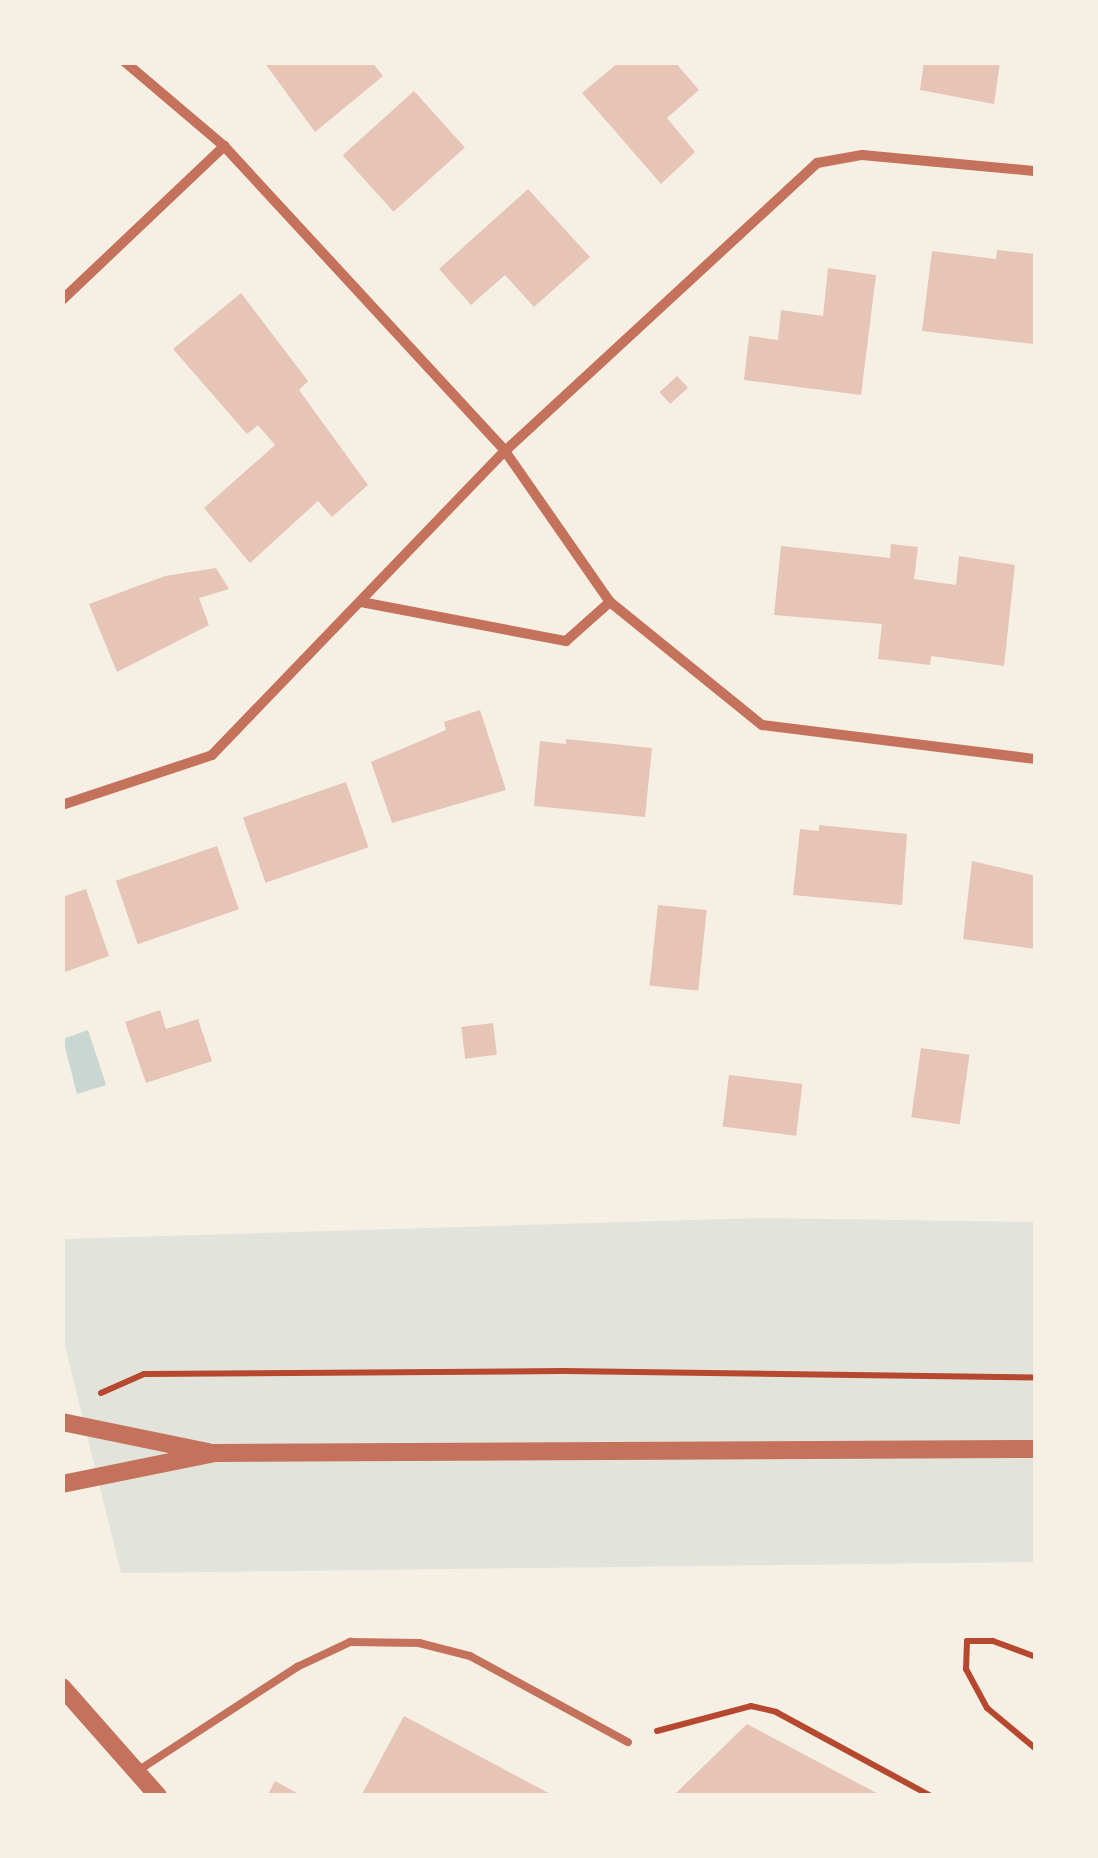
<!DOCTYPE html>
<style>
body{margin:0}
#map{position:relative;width:1098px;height:1858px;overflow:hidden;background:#f6efe4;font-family:Mulish,sans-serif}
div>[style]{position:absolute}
.green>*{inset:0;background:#e2e4dc}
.water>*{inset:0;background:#c9d6d2}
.building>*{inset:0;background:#e6c5b7;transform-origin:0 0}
.path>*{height:6px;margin:-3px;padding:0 3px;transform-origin:3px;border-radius:3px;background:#b5482f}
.service>*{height:8px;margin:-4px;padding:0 4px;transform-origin:4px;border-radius:4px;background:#c5725c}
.minor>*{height:10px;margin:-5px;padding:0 5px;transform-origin:5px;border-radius:5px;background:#c5725c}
.tertiary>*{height:18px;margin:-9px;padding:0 9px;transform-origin:9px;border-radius:9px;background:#c5725c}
span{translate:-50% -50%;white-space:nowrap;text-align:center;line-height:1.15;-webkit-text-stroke:8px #f6efe4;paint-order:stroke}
.frame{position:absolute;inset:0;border:65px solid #f6efe4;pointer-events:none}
</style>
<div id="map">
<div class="green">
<div style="clip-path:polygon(759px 1218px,1035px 1222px,1035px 1562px,121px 1573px,63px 1338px,62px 1239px)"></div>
</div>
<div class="water">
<div style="clip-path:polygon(88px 1030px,106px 1085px,77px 1094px,63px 1039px)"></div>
</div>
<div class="building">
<div style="clip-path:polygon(264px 62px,372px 62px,383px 76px,315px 132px)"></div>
<div style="clip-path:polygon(619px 62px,675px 62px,699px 90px,667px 118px,695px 152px,661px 184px,582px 93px)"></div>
<div style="clip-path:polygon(924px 62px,1000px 62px,994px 104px,920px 90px)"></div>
<div style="left:414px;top:91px;width:76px;height:96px;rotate:48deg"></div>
<div style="clip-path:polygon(528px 189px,590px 257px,534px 307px,505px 275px,471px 305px,439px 269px)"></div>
<div style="clip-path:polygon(997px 250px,1036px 254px,1033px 344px,922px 331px,932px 251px,996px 259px)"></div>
<div style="clip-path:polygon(828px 268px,876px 275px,861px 395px,744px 380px,749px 336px,778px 340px,781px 310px,823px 316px)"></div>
<div style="clip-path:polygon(241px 293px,308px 381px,299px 390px,368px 485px,332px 517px,318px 501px,250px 563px,204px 508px,275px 445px,258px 425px,247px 434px,173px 349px)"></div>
<div style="left:677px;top:376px;width:16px;height:24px;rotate:47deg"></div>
<div style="clip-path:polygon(891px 544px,918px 547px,914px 579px,956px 585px,959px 556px,1015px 565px,1004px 666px,931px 656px,930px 665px,878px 659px,882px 624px,774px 615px,781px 546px,890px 558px)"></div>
<div style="clip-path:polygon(216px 568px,229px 589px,199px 598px,209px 625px,117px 672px,89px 604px,165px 576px)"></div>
<div style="clip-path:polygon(480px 710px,506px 790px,392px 823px,371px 762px,446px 730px,444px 722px)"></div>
<div style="clip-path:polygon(566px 739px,652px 748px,645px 817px,534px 806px,540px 741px,566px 744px)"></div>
<div style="left:346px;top:782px;width:69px;height:109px;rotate:71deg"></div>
<div style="clip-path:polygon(819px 825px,907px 834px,902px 905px,793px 895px,800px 829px,819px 831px)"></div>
<div style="left:217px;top:846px;width:67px;height:107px;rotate:71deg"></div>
<div style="clip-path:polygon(972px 861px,1036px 876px,1036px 949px,963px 939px)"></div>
<div style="clip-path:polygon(86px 889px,109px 956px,62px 973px,62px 897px)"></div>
<div style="left:658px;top:905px;width:49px;height:81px;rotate:6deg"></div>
<div style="clip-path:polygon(160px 1010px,166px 1029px,198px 1019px,212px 1061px,146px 1083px,125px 1022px)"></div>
<div style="left:493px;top:1023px;width:32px;height:32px;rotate:83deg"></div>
<div style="left:921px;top:1048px;width:49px;height:70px;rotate:8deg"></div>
<div style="left:729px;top:1075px;width:74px;height:52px;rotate:7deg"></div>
<div style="clip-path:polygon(404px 1716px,554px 1796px,361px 1796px)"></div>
<div style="clip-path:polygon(747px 1724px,882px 1796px,673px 1796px)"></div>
<div style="clip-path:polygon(275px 1781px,302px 1796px,267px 1796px)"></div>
</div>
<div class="path">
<div style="left:101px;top:1393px;width:47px;rotate:-23.8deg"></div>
<div style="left:144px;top:1374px;width:420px;rotate:-0.4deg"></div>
<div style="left:564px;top:1371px;width:472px;rotate:0.8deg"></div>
<div style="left:1036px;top:1657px;width:46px;rotate:-159.6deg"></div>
<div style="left:993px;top:1641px;width:26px;rotate:180deg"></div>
<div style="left:967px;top:1641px;width:28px;rotate:92deg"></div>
<div style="left:966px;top:1669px;width:44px;rotate:61.7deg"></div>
<div style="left:987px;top:1708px;width:64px;rotate:39.9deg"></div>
<div style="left:657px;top:1731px;width:97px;rotate:-14.9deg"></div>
<div style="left:751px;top:1706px;width:26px;rotate:13deg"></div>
<div style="left:776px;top:1712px;width:176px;rotate:28.5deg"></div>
</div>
<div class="service">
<div style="left:139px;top:1770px;width:189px;rotate:-33.1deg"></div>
<div style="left:297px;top:1667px;width:59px;rotate:-25.3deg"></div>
<div style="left:350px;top:1642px;width:69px;rotate:0.8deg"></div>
<div style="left:419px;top:1643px;width:53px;rotate:14.3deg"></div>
<div style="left:470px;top:1656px;width:180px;rotate:28.6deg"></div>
</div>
<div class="minor">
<div style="left:125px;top:62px;width:130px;rotate:40.3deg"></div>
<div style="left:224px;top:146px;width:415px;rotate:47.3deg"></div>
<div style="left:505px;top:451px;width:184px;rotate:55.2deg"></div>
<div style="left:610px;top:602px;width:196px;rotate:39deg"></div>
<div style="left:762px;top:725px;width:276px;rotate:7.1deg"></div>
<div style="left:62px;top:300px;width:224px;rotate:-43.5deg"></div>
<div style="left:361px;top:602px;width:209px;rotate:10.8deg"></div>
<div style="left:566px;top:641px;width:59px;rotate:-41.6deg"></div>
<div style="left:62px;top:805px;width:158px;rotate:-18.4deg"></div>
<div style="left:212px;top:755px;width:422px;rotate:-46.1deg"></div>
<div style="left:505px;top:451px;width:425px;rotate:-42.7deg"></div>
<div style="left:817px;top:163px;width:46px;rotate:-10.1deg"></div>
<div style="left:862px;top:155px;width:175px;rotate:5.3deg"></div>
</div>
<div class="tertiary">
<div style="left:62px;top:1422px;width:149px;rotate:11.6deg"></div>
<div style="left:62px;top:1484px;width:155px;rotate:-11.5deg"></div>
<div style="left:214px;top:1453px;width:822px;rotate:-0.28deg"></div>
<div style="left:62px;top:1687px;width:145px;rotate:48.6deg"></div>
</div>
<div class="frame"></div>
</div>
